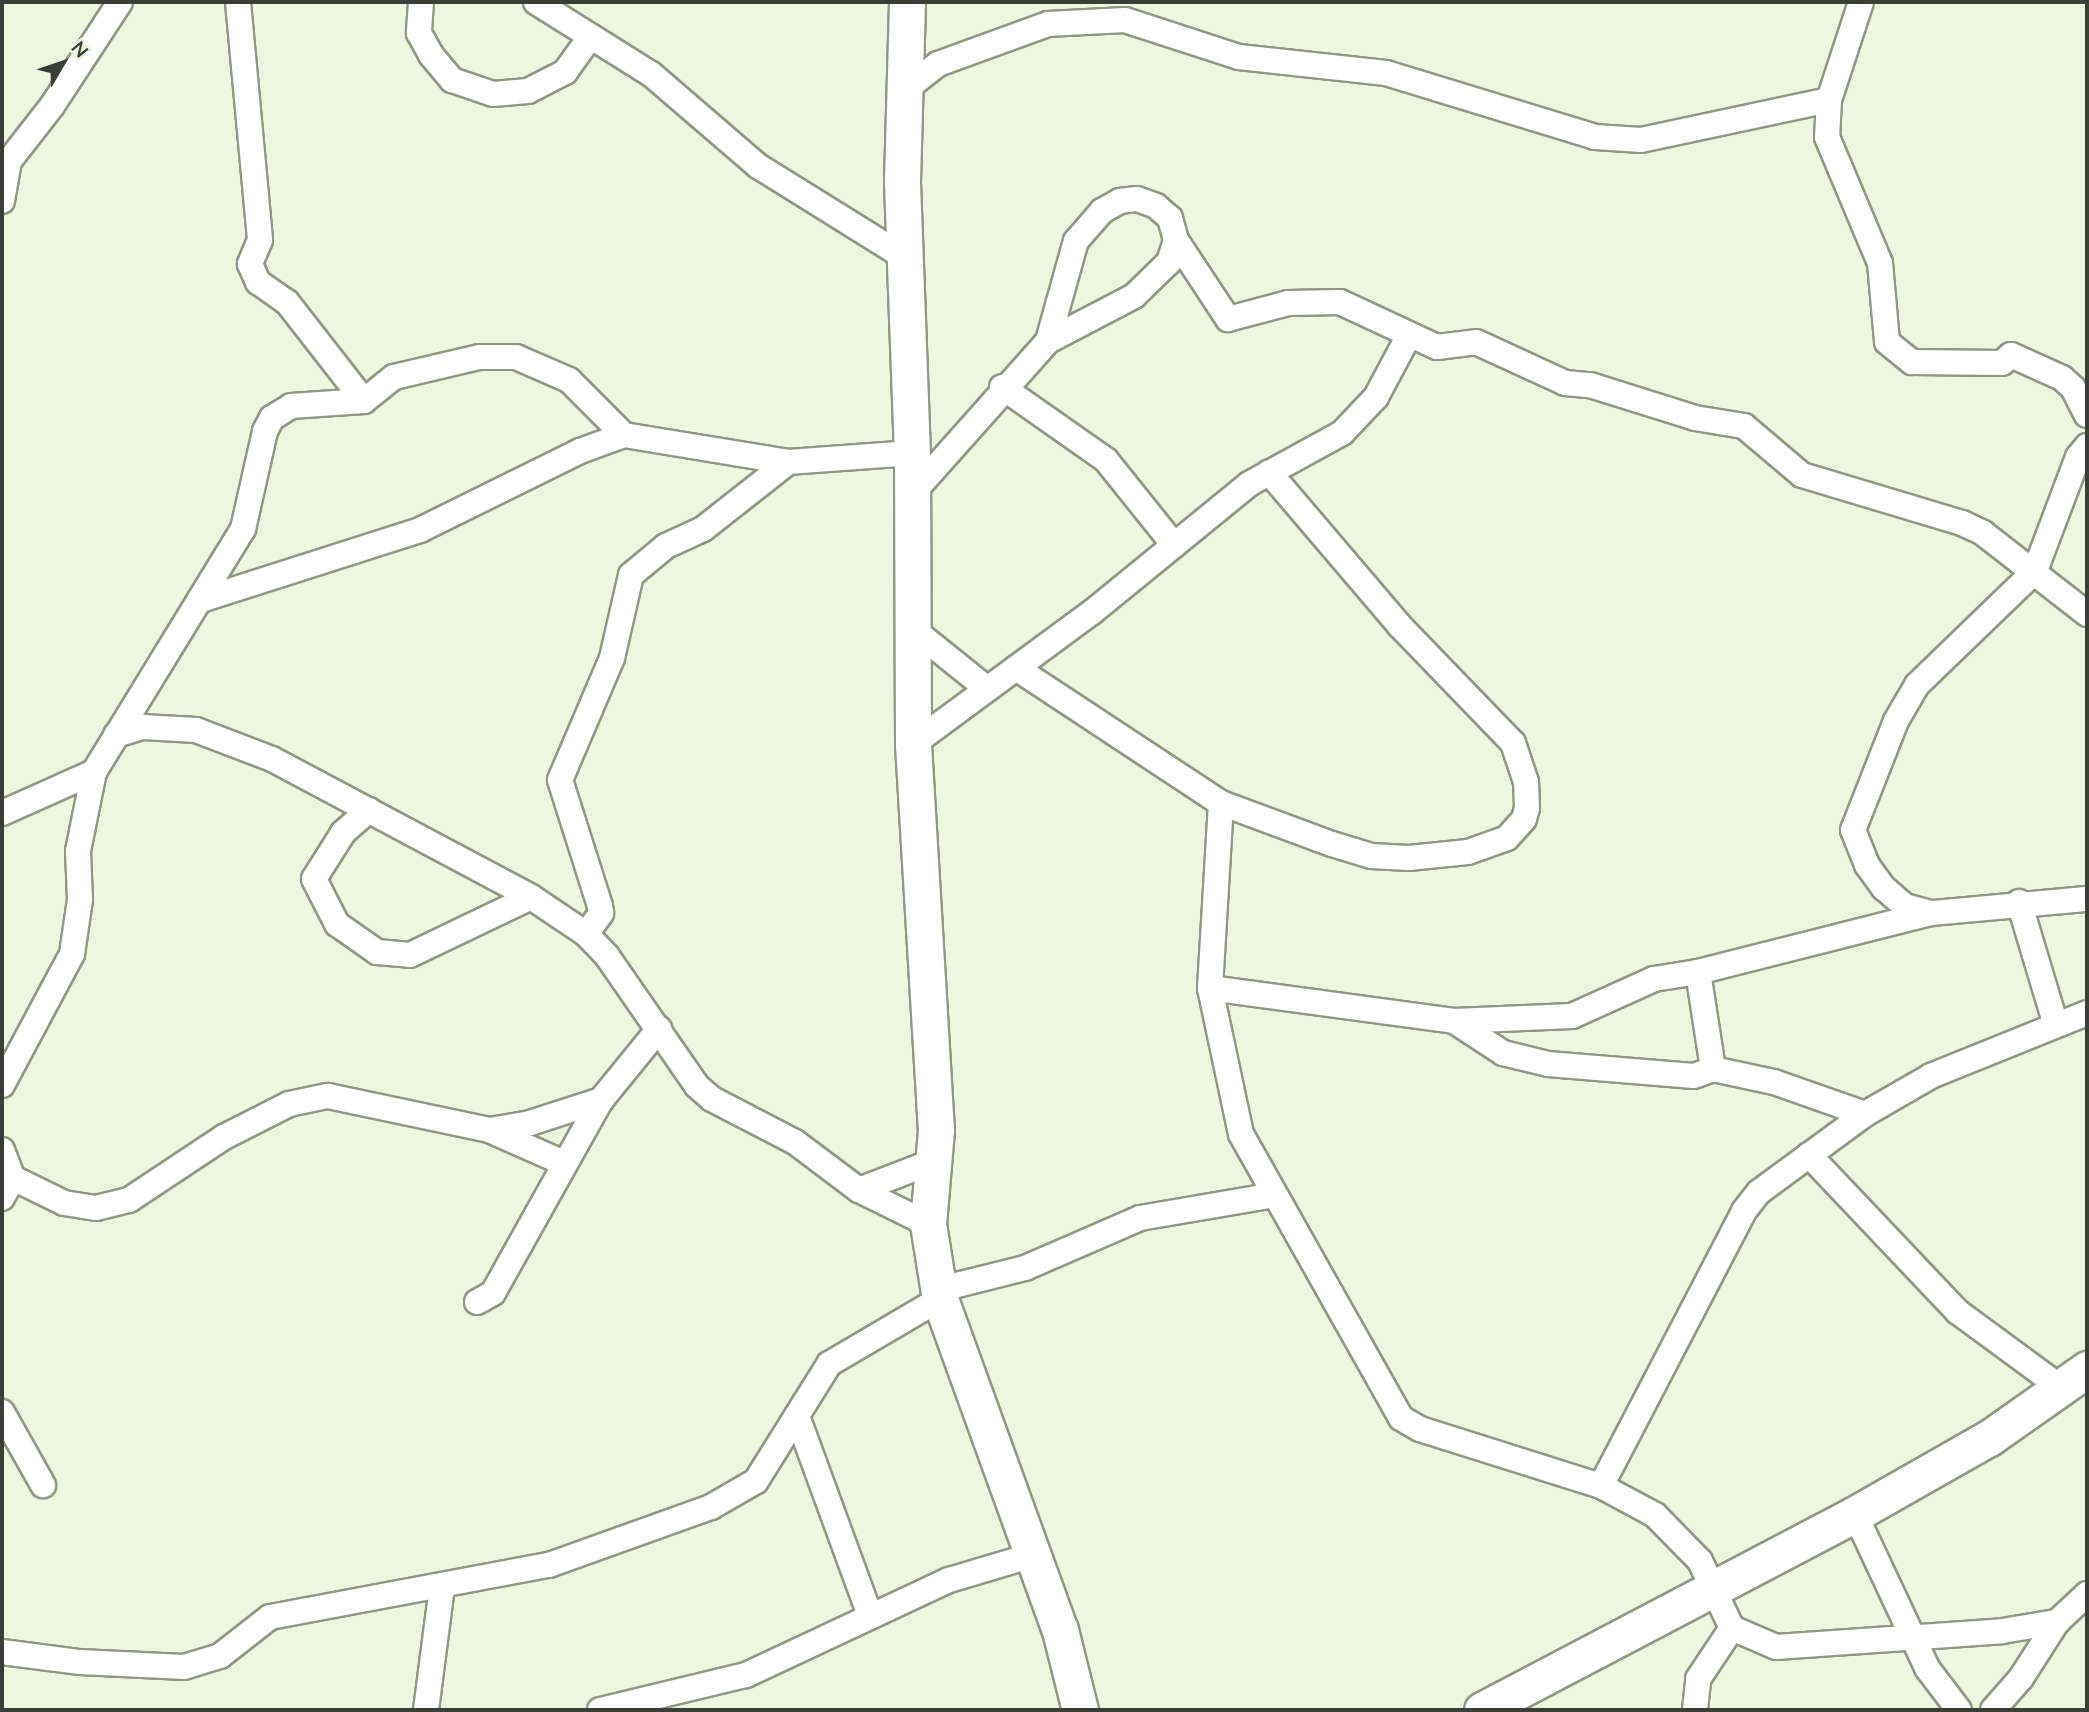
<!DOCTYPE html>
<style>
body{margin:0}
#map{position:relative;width:2089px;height:1712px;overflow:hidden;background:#eef6e0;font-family:"Nunito Sans",sans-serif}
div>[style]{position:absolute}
.roads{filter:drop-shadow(2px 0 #919784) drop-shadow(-2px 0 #919784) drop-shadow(0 2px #919784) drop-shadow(0 -2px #919784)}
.street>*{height:24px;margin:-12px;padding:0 12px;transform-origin:12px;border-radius:12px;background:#fff}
.secondary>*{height:35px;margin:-17.5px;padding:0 17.5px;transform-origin:17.5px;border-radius:17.5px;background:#fff}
span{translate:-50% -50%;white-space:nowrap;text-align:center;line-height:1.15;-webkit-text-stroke:5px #eef6e0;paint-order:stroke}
.frame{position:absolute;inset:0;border:4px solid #3b3e36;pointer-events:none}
.north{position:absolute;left:28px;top:28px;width:70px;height:70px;-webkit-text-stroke:5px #eef6e0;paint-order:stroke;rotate:51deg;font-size:19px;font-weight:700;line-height:28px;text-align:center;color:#3b3e36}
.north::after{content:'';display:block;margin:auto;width:24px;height:32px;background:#3b3e36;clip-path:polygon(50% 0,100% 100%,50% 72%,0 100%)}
</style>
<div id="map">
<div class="roads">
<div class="street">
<div style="left:238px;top:2px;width:239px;rotate:84.7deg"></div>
<div style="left:260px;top:240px;width:26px;rotate:113deg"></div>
<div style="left:250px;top:264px;width:20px;rotate:66deg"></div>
<div style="left:258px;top:282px;width:35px;rotate:35deg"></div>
<div style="left:287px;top:302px;width:125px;rotate:52.1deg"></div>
<div style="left:421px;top:2px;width:31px;rotate:94deg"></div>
<div style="left:419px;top:33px;width:25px;rotate:61deg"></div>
<div style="left:431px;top:55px;width:33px;rotate:50deg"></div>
<div style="left:452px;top:80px;width:43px;rotate:18.9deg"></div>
<div style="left:493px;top:94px;width:35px;rotate:-5deg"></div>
<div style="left:528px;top:91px;width:42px;rotate:-27.2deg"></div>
<div style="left:565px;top:72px;width:44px;rotate:-54.2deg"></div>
<div style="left:536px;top:2px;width:136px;rotate:32.1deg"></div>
<div style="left:651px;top:74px;width:141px;rotate:40.7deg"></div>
<div style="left:758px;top:166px;width:174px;rotate:31.9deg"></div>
<div style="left:1861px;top:2px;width:103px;rotate:108.1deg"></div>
<div style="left:1829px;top:100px;width:37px;rotate:93deg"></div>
<div style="left:1827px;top:137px;width:137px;rotate:67.2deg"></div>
<div style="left:1880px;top:263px;width:79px;rotate:84.9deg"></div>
<div style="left:1887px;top:342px;width:32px;rotate:39deg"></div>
<div style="left:1912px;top:362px;width:90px;rotate:0.6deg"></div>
<div style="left:2002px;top:363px;width:12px;rotate:-42deg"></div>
<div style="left:2011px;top:355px;width:56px;rotate:24.3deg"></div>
<div style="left:2062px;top:378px;width:15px;rotate:42deg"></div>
<div style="left:2073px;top:388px;width:30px;rotate:63deg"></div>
<div style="left:906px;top:89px;width:41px;rotate:-38deg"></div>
<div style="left:938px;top:64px;width:117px;rotate:-20deg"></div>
<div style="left:1048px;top:24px;width:77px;rotate:-3deg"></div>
<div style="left:1125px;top:20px;width:120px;rotate:18deg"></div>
<div style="left:1239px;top:57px;width:148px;rotate:6.2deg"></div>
<div style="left:1386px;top:73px;width:219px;rotate:17deg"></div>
<div style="left:1595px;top:137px;width:46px;rotate:3.7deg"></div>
<div style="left:1641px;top:140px;width:192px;rotate:-12deg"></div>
<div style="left:2px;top:201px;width:41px;rotate:-80.1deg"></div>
<div style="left:9px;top:161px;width:70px;rotate:-52deg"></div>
<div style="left:52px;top:106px;width:124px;rotate:-56.8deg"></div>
<div style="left:1048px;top:341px;width:104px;rotate:-74.4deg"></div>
<div style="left:1076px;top:241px;width:40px;rotate:-49deg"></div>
<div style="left:1102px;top:211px;width:21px;rotate:-29deg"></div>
<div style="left:1120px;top:201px;width:17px;rotate:-7deg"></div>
<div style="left:1137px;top:199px;width:20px;rotate:20deg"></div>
<div style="left:1156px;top:206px;width:18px;rotate:41deg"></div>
<div style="left:1170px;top:218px;width:23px;rotate:75deg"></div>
<div style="left:1176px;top:240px;width:95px;rotate:56.6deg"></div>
<div style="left:1228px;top:319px;width:62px;rotate:-14.9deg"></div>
<div style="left:1288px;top:303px;width:52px;rotate:-1.1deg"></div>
<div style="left:1340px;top:302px;width:107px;rotate:24.9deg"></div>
<div style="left:1437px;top:347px;width:39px;rotate:-7deg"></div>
<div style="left:1476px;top:342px;width:98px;rotate:24.7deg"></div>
<div style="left:1565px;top:383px;width:25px;rotate:5deg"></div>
<div style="left:1590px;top:385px;width:110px;rotate:17.4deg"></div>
<div style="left:1695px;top:418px;width:50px;rotate:9.3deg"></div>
<div style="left:1744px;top:426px;width:76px;rotate:40.2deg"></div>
<div style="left:1802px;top:475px;width:167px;rotate:16.7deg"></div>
<div style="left:1962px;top:523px;width:23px;rotate:25deg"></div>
<div style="left:1983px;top:533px;width:132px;rotate:37.9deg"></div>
<div style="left:1002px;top:387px;width:127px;rotate:35.1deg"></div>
<div style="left:1106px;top:460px;width:109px;rotate:51.3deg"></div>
<div style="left:2087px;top:446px;width:14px;rotate:129deg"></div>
<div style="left:2078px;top:457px;width:122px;rotate:110.7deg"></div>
<div style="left:2035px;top:571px;width:164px;rotate:136deg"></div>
<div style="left:1917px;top:685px;width:42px;rotate:120.3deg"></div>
<div style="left:1896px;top:721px;width:117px;rotate:111.5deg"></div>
<div style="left:1853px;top:830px;width:38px;rotate:68deg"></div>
<div style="left:1867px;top:865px;width:29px;rotate:54deg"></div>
<div style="left:1884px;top:888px;width:28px;rotate:41deg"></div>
<div style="left:1905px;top:906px;width:28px;rotate:15deg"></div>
<div style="left:1932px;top:913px;width:156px;rotate:-5.2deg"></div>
<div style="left:910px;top:496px;width:208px;rotate:-48.3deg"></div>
<div style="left:1048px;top:341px;width:97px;rotate:-27.6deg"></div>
<div style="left:1134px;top:296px;width:49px;rotate:-44.2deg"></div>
<div style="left:1169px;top:262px;width:23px;rotate:-72deg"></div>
<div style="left:201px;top:600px;width:230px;rotate:-17.7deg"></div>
<div style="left:420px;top:530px;width:178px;rotate:-26.3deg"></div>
<div style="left:580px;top:451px;width:47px;rotate:-20deg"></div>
<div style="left:624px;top:435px;width:166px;rotate:9.3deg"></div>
<div style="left:788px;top:462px;width:124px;rotate:-4.2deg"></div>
<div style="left:914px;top:630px;width:91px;rotate:38.8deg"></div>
<div style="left:1016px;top:668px;width:245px;rotate:33.4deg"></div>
<div style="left:1221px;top:803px;width:118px;rotate:20.3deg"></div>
<div style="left:1332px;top:844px;width:41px;rotate:17.1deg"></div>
<div style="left:1371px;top:856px;width:38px;rotate:3deg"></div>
<div style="left:1409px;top:858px;width:59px;rotate:-5.8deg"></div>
<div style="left:1468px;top:852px;width:41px;rotate:-19.7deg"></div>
<div style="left:1507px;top:838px;width:25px;rotate:-48deg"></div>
<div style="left:1524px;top:819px;width:11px;rotate:-75deg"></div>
<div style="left:1527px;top:808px;width:26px;rotate:-92deg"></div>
<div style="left:1526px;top:782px;width:41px;rotate:-108.4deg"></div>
<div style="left:1513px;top:743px;width:163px;rotate:-134deg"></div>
<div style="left:1400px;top:626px;width:202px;rotate:-130.4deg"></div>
<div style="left:116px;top:735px;width:28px;rotate:-17deg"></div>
<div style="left:143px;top:727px;width:53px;rotate:3.2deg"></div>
<div style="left:196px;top:730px;width:81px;rotate:20.9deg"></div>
<div style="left:272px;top:759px;width:293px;rotate:28deg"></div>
<div style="left:531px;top:897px;width:66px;rotate:33.9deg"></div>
<div style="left:586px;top:934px;width:30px;rotate:46deg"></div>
<div style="left:607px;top:956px;width:158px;rotate:55.3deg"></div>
<div style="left:697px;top:1086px;width:20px;rotate:41deg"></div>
<div style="left:712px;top:1099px;width:93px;rotate:27.4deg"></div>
<div style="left:795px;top:1142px;width:80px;rotate:36.9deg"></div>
<div style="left:859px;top:1190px;width:77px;rotate:26.2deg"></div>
<div style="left:913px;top:744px;width:221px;rotate:-36.4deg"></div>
<div style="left:1091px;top:613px;width:204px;rotate:-39.2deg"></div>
<div style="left:1249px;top:484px;width:106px;rotate:-28.7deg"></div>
<div style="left:1342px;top:433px;width:50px;rotate:-46.6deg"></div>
<div style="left:1376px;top:397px;width:68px;rotate:-61.9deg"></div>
<div style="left:1221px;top:803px;width:185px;rotate:93.4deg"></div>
<div style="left:1210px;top:988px;width:149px;rotate:78deg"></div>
<div style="left:1241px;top:1134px;width:326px;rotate:60.6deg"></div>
<div style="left:1401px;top:1418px;width:22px;rotate:30deg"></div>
<div style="left:1420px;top:1429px;width:190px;rotate:17.5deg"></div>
<div style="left:1601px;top:1486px;width:61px;rotate:28.2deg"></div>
<div style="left:1655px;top:1515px;width:64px;rotate:45.6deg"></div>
<div style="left:1700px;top:1561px;width:74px;rotate:64.5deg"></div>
<div style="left:1732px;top:1628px;width:48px;rotate:23.4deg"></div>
<div style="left:1776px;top:1647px;width:227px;rotate:-4deg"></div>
<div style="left:2002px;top:1631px;width:56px;rotate:-9.3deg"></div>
<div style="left:369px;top:810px;width:35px;rotate:139deg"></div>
<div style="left:343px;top:833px;width:54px;rotate:122.2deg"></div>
<div style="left:314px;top:879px;width:51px;rotate:62.9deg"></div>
<div style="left:337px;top:924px;width:49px;rotate:35deg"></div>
<div style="left:377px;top:952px;width:33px;rotate:5deg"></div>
<div style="left:410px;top:955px;width:134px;rotate:-25.6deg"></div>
<div style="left:2px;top:813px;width:101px;rotate:-24deg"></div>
<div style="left:94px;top:772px;width:285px;rotate:-58.5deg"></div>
<div style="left:243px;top:529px;width:100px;rotate:-77.3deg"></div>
<div style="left:265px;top:431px;width:15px;rotate:-62deg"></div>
<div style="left:272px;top:418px;width:22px;rotate:-32deg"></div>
<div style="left:291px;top:406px;width:73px;rotate:-3.9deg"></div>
<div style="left:364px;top:401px;width:38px;rotate:-39deg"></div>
<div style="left:394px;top:377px;width:87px;rotate:-13.2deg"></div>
<div style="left:479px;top:357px;width:37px"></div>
<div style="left:516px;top:357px;width:58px;rotate:23.5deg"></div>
<div style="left:569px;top:380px;width:78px;rotate:45deg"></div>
<div style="left:2019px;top:902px;width:128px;rotate:73.3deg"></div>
<div style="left:586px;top:934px;width:26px;rotate:-54deg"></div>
<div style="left:601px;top:913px;width:7px;rotate:-98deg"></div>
<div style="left:600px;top:906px;width:132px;rotate:-107.6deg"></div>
<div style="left:560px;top:780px;width:133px;rotate:-66.9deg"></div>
<div style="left:612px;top:658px;width:85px;rotate:-77.1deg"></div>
<div style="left:631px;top:575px;width:45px;rotate:-39.6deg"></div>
<div style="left:666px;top:546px;width:41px;rotate:-24.7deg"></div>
<div style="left:703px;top:529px;width:108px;rotate:-38.2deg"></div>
<div style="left:1698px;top:972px;width:98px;rotate:81.2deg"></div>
<div style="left:1210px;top:988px;width:246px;rotate:7.7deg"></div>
<div style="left:1454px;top:1021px;width:59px;rotate:33.1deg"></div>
<div style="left:1503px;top:1053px;width:46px;rotate:13.7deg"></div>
<div style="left:1548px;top:1064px;width:146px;rotate:4.7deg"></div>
<div style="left:1694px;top:1076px;width:20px;rotate:-20deg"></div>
<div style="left:1713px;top:1069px;width:62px;rotate:12deg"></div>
<div style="left:1774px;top:1082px;width:96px;rotate:19.4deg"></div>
<div style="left:1454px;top:1021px;width:118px;rotate:-2.4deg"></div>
<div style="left:1572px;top:1016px;width:90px;rotate:-24.3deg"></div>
<div style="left:1654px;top:979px;width:45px;rotate:-9deg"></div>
<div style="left:1698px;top:972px;width:240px;rotate:-14.2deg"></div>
<div style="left:2px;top:1085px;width:149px;rotate:-61.9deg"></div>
<div style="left:72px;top:954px;width:55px;rotate:-81.6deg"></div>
<div style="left:80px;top:900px;width:49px;rotate:-92.3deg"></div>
<div style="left:78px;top:851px;width:81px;rotate:-78.6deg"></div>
<div style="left:490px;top:1130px;width:41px;rotate:-9.9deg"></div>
<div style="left:530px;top:1123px;width:75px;rotate:-17.9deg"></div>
<div style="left:2px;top:1150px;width:30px;rotate:69deg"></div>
<div style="left:13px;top:1178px;width:57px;rotate:26.1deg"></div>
<div style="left:64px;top:1203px;width:32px;rotate:9deg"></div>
<div style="left:96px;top:1208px;width:34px;rotate:-14deg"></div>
<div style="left:129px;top:1200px;width:114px;rotate:-33.6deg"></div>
<div style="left:224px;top:1137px;width:73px;rotate:-26.9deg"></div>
<div style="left:289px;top:1104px;width:40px;rotate:-12deg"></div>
<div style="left:328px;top:1096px;width:165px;rotate:11.9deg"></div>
<div style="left:489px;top:1130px;width:80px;rotate:23.7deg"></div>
<div style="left:1809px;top:1155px;width:216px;rotate:46.5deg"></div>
<div style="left:1958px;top:1312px;width:130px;rotate:36.3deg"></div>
<div style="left:859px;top:1190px;width:80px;rotate:-21.1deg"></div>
<div style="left:2px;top:1198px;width:23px;rotate:-61deg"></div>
<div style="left:477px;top:1302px;width:18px;rotate:-29deg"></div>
<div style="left:493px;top:1293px;width:221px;rotate:-60.8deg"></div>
<div style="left:601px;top:1100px;width:92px;rotate:-50.8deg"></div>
<div style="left:2px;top:1412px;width:84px;rotate:60.7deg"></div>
<div style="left:797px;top:1416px;width:212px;rotate:69.9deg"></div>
<div style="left:1601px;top:1486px;width:310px;rotate:-62.5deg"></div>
<div style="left:1744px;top:1211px;width:24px;rotate:-52deg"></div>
<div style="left:1759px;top:1192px;width:132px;rotate:-36.3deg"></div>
<div style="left:1865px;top:1114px;width:76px;rotate:-29.9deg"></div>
<div style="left:1931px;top:1076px;width:168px;rotate:-22deg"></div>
<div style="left:1855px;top:1514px;width:170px;rotate:64.9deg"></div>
<div style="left:1927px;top:1668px;width:53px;rotate:52.7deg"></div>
<div style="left:2px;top:1652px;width:79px;rotate:7.3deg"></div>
<div style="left:80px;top:1662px;width:104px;rotate:2.8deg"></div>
<div style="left:184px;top:1667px;width:38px;rotate:-17deg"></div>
<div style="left:220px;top:1656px;width:63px;rotate:-38deg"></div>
<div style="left:270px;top:1617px;width:284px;rotate:-10.6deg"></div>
<div style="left:549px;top:1565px;width:172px;rotate:-19.7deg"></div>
<div style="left:711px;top:1507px;width:52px;rotate:-30deg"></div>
<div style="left:756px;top:1481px;width:138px;rotate:-58deg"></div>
<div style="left:829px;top:1364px;width:129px;rotate:-30.4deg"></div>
<div style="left:940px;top:1299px;width:10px;rotate:-84deg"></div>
<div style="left:941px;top:1289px;width:87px;rotate:-14deg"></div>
<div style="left:1025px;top:1268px;width:125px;rotate:-23.5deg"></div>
<div style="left:1140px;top:1218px;width:136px;rotate:-9.7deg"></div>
<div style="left:426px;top:1710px;width:125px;rotate:-82.6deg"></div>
<div style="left:600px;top:1710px;width:150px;rotate:-13.5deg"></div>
<div style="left:746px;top:1675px;width:224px;rotate:-25.1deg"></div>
<div style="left:949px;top:1580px;width:88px;rotate:-16.6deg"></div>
<div style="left:1695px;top:1710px;width:31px;rotate:-84deg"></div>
<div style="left:1698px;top:1679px;width:61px;rotate:-56.3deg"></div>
<div style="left:1993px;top:1710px;width:43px;rotate:-48.8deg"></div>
<div style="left:2021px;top:1678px;width:67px;rotate:-57.3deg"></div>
<div style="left:2057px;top:1622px;width:41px;rotate:-43deg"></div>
</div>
<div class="secondary">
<div style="left:907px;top:2px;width:180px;rotate:91.6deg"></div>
<div style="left:902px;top:182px;width:271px;rotate:87.9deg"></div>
<div style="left:912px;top:453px;width:291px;rotate:89.8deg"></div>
<div style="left:913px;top:744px;width:387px;rotate:86.6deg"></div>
<div style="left:936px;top:1130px;width:94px;rotate:94.9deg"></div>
<div style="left:928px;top:1224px;width:76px;rotate:80.9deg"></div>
<div style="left:940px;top:1299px;width:352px;rotate:70.1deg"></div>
<div style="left:1060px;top:1630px;width:82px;rotate:76deg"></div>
<div style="left:1482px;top:1710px;width:421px;rotate:-27.7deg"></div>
<div style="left:1855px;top:1514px;width:154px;rotate:-29.6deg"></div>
<div style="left:1989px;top:1438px;width:120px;rotate:-35.1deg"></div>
</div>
</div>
<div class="frame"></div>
<div class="north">N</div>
</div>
